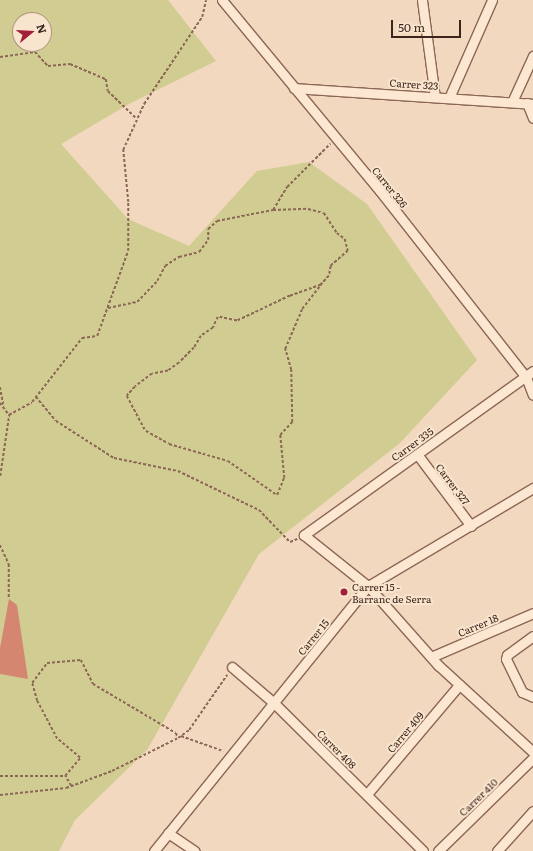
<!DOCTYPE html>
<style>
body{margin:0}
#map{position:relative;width:533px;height:851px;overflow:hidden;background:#f2d8be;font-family:Literata,serif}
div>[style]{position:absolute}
.green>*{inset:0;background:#d1cc91}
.building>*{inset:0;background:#d48670}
.path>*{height:1.5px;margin-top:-0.75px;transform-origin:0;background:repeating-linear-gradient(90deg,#8c6755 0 3px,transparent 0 5px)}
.roads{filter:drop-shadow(1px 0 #8c6755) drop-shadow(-1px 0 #8c6755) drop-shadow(0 1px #8c6755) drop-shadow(0 -1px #8c6755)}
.minor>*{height:9px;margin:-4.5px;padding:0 4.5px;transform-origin:4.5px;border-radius:4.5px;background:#fce7d2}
.dots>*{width:11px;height:11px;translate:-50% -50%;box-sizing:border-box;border:2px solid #f9e4ce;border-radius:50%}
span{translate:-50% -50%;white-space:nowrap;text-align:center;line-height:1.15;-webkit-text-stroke:4px #f9e4ce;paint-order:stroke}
.street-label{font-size:10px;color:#3a241b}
.poi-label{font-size:10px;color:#3a241b}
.left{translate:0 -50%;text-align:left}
.north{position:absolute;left:12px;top:12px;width:40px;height:40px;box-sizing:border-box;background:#f9e4ce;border:1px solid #ad9786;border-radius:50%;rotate:72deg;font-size:11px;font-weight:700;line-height:16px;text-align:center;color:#3a241b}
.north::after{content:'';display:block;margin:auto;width:14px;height:18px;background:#a21f39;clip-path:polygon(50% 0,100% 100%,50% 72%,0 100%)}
.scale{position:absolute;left:391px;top:20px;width:70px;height:18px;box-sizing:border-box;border:2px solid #3a241b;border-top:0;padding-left:5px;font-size:12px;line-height:14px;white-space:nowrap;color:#3a241b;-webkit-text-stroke:3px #f9e4ce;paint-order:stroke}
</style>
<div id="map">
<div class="green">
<div style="clip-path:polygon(evenodd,0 0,168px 0,216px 61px,129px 104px,61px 144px,128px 219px,189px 246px,257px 171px,309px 162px,367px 204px,477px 360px,400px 443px,259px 554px,147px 750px,75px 820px,59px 851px,0 851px,0 0,20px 20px,44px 20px,44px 44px,20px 44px,20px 20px)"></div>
</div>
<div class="building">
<div style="clip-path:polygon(9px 599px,17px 605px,28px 679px,0 674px,0 648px)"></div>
</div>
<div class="path">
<div style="left:0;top:57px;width:35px;rotate:-8deg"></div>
<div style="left:35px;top:52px;width:19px;rotate:47deg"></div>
<div style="left:48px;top:66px;width:22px;rotate:-5deg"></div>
<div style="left:70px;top:64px;width:39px;rotate:23deg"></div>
<div style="left:106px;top:79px;width:12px;rotate:81deg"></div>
<div style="left:108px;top:91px;width:40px;rotate:44deg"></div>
<div style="left:273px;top:210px;width:35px;rotate:-2deg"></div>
<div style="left:308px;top:209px;width:16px;rotate:14deg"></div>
<div style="left:324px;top:213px;width:24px;rotate:57deg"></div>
<div style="left:337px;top:233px;width:10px;rotate:37deg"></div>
<div style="left:345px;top:239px;width:12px;rotate:76deg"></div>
<div style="left:348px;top:251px;width:23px;rotate:139deg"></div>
<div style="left:331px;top:266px;width:10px;rotate:101deg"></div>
<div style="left:329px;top:276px;width:12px;rotate:132deg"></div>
<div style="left:321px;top:285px;width:33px;rotate:160deg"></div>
<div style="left:290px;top:296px;width:59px;rotate:154.7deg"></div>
<div style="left:237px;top:321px;width:19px;rotate:-168deg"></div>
<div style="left:218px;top:317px;width:12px;rotate:114deg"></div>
<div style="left:213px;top:328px;width:14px;rotate:146deg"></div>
<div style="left:201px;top:336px;width:14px;rotate:120deg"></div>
<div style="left:194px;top:348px;width:21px;rotate:135deg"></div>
<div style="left:179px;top:363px;width:14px;rotate:144deg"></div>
<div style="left:168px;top:371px;width:16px;rotate:169deg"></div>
<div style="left:152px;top:374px;width:21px;rotate:143deg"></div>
<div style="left:135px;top:387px;width:12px;rotate:132deg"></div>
<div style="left:127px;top:396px;width:40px;rotate:62deg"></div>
<div style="left:146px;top:431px;width:26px;rotate:29deg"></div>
<div style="left:169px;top:444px;width:61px;rotate:16.1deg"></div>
<div style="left:228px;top:461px;width:60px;rotate:34.8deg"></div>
<div style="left:277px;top:495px;width:18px;rotate:-68deg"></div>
<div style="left:284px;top:478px;width:43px;rotate:-95.3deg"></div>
<div style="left:280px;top:435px;width:18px;rotate:-47deg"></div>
<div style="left:292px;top:422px;width:52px;rotate:-91.1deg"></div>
<div style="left:291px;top:370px;width:22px;rotate:-106deg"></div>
<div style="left:285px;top:349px;width:43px;rotate:-67deg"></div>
<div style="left:302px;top:309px;width:31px;rotate:-52deg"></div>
<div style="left:108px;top:308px;width:30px;rotate:-12deg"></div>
<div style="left:137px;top:302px;width:29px;rotate:-46deg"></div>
<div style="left:157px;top:281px;width:17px;rotate:-62deg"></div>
<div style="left:165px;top:266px;width:17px;rotate:-33deg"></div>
<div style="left:179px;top:257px;width:21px;rotate:-14deg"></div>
<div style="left:199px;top:252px;width:15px;rotate:-53deg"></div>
<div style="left:208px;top:240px;width:11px;rotate:-90deg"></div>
<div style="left:208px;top:229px;width:12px;rotate:-42deg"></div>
<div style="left:217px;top:221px;width:57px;rotate:-11.1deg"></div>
<div style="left:273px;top:210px;width:27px;rotate:-59deg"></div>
<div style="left:287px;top:187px;width:61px;rotate:-45deg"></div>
<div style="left:0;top:387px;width:20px;rotate:79deg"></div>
<div style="left:36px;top:397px;width:31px;rotate:50deg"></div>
<div style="left:56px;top:421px;width:69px;rotate:32.5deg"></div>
<div style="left:114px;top:458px;width:65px;rotate:11.5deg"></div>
<div style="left:178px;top:471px;width:90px;rotate:25.7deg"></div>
<div style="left:259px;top:510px;width:45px;rotate:45.9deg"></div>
<div style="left:290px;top:542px;width:8px;rotate:-23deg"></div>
<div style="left:0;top:403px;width:15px;rotate:53deg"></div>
<div style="left:9px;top:415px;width:26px;rotate:-29deg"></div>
<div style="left:32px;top:402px;width:81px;rotate:-52deg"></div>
<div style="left:82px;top:338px;width:15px;rotate:-8deg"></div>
<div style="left:97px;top:336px;width:90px;rotate:-70deg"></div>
<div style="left:128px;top:251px;width:49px;rotate:-90deg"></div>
<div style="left:128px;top:202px;width:52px;rotate:-95.5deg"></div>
<div style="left:123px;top:150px;width:51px;rotate:-65.5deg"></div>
<div style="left:144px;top:104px;width:105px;rotate:-56.3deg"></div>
<div style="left:202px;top:17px;width:17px;rotate:-77deg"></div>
<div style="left:0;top:476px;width:62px;rotate:-81.6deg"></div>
<div style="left:0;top:545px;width:21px;rotate:65deg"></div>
<div style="left:9px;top:564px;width:35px;rotate:90deg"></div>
<div style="left:181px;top:736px;width:45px;rotate:19.7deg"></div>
<div style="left:0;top:776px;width:65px"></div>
<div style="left:71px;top:786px;width:12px;rotate:-121deg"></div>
<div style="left:65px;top:776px;width:23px;rotate:-50deg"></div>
<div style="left:80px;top:758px;width:30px;rotate:-140deg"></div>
<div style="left:57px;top:739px;width:43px;rotate:-117.8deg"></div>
<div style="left:37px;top:701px;width:19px;rotate:-106deg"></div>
<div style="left:32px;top:683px;width:25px;rotate:-53deg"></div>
<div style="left:47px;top:663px;width:34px;rotate:-5deg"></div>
<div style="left:81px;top:660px;width:27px;rotate:63deg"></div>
<div style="left:93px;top:684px;width:96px;rotate:30.6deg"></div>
<div style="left:176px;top:733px;width:5px;rotate:68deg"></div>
<div style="left:178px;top:738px;width:14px;rotate:-36deg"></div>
<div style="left:189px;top:730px;width:67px;rotate:-55.4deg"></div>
<div style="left:0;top:795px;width:66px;rotate:-6.1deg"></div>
<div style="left:66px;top:788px;width:49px;rotate:-20.3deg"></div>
<div style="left:112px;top:771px;width:74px;rotate:-26.6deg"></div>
</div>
<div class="roads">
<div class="minor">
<div style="left:222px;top:0;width:248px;rotate:50.4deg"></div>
<div style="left:380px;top:191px;width:236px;rotate:51.9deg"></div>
<div style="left:526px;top:377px;width:19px;rotate:69deg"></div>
<div style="left:422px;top:0;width:98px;rotate:82.4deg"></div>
<div style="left:294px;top:88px;width:240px;rotate:3.8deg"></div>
<div style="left:449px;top:98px;width:107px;rotate:-66.3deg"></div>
<div style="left:512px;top:102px;width:51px;rotate:-65.5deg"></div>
<div style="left:527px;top:103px;width:16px;rotate:68deg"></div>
<div style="left:533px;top:371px;width:282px;rotate:144.4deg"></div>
<div style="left:304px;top:535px;width:82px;rotate:38.6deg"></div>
<div style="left:368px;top:586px;width:106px;rotate:48.5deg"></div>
<div style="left:438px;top:665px;width:129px;rotate:42.5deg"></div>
<div style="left:417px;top:454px;width:90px;rotate:53.1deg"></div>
<div style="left:533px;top:636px;width:32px;rotate:144deg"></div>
<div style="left:507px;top:655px;width:4px;rotate:104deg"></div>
<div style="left:506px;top:659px;width:37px;rotate:64deg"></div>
<div style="left:522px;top:692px;width:12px;rotate:24deg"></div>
<div style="left:431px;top:657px;width:111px;rotate:-23.3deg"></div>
<div style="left:232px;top:667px;width:55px;rotate:40.6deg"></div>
<div style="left:274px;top:703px;width:210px;rotate:44.8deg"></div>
<div style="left:367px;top:794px;width:143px;rotate:-49.8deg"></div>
<div style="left:168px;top:833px;width:32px;rotate:34deg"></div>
<div style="left:154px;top:851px;width:341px;rotate:-51.1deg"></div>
<div style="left:368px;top:586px;width:192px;rotate:-30.7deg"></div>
<div style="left:438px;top:851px;width:133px;rotate:-44.4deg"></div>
<div style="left:497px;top:851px;width:54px;rotate:-48deg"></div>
</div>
</div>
<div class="dots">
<div style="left:344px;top:592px;background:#a21f39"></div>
</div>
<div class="street-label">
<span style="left:414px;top:84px;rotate:4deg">Carrer 323</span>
<span style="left:390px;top:187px;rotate:51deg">Carrer 326</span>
<span style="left:412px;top:444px;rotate:-36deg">Carrer 335</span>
<span style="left:453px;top:484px;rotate:53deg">Carrer 327</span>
<span style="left:478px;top:625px;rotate:-23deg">Carrer 18</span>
<span style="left:313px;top:637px;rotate:-51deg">Carrer 15</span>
<span style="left:405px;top:732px;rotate:-50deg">Carrer 409</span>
<span style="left:337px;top:749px;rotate:45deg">Carrer 408</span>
<span style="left:478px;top:797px;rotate:-44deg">Carrer 410</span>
</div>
<div class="poi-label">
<span class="left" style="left:352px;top:592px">Carrer 15 -<br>Barranc de Serra</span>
</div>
<div class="north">N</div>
<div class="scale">50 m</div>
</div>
